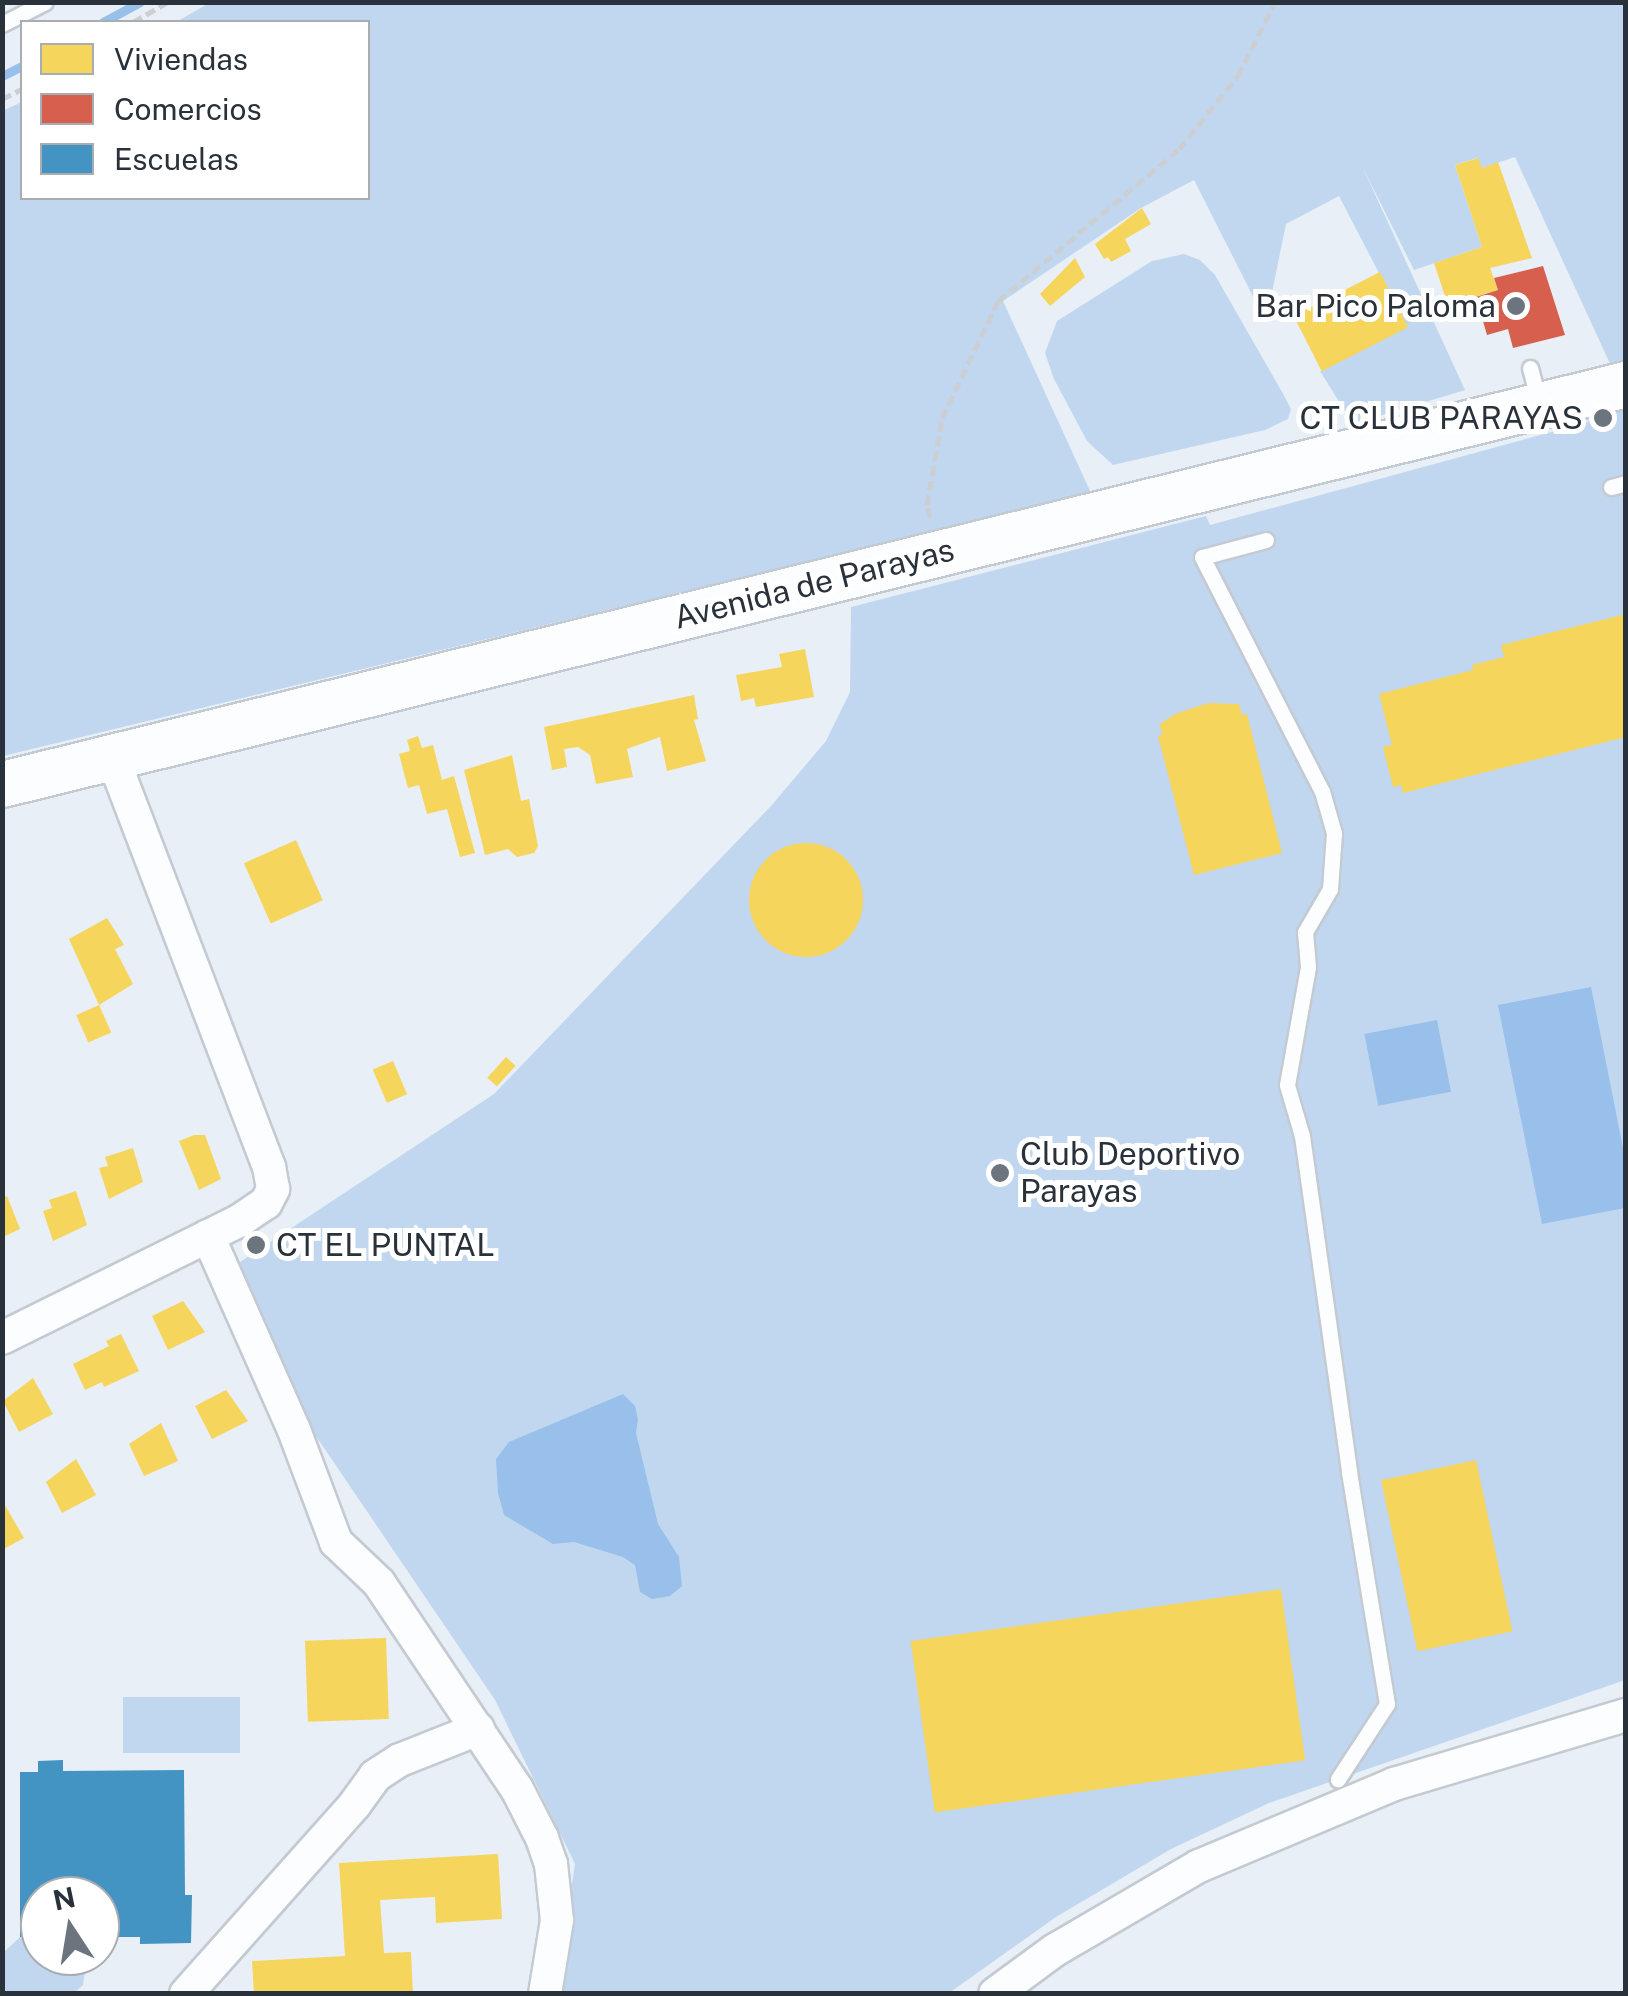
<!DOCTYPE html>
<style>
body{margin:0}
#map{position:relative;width:1628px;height:1996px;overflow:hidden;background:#e8eff7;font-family:"Public Sans",sans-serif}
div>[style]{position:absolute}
.green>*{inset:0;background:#c1d7f0;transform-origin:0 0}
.water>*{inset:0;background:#98c0ea;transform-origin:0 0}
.homes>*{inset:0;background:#f6d55c;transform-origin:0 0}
.round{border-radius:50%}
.shops>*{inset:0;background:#d6604d}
.schools>*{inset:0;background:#4393c3}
.stream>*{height:9px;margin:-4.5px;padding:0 4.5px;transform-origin:4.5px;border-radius:4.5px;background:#98c0ea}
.path>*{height:5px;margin-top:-2.5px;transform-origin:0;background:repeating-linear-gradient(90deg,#cbced2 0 10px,transparent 0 15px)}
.roads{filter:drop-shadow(2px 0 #c3cad2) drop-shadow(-2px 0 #c3cad2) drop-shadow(0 2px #c3cad2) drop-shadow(0 -2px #c3cad2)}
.lane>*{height:15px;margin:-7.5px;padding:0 7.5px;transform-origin:7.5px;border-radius:7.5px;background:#fcfdfe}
.street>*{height:32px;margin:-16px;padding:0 16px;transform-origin:16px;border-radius:16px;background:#fcfdfe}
.secondary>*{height:45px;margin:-22.5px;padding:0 22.5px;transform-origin:22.5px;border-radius:22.5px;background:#fcfdfe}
.dots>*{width:28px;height:28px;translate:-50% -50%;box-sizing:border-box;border:5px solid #fff;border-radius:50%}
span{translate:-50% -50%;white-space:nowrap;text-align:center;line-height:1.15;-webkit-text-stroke:10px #fff;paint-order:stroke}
.poi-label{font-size:32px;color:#29313b}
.right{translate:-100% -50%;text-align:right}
.left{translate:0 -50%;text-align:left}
.street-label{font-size:32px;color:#29313b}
.frame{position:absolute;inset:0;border:5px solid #29313b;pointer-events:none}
.legend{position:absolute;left:20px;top:20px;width:350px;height:180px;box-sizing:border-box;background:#fff;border:2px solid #a9adb1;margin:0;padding:12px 18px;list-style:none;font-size:30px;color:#29313b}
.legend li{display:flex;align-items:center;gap:20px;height:50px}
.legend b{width:50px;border:2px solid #a9adb1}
.north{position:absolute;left:20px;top:1876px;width:100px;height:100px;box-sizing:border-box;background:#fff;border:2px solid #a9adb1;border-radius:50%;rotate:348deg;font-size:28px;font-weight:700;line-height:40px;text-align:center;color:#29313b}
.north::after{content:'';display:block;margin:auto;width:35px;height:45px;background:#6c747d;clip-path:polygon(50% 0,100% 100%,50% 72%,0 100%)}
</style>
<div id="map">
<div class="green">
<div style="clip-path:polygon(211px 2px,1625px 3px,1625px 365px,1612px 368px,1515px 157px,1482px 168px,1477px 158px,1455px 165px,1482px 247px,1414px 270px,1363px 168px,1465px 390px,1353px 424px,1320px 371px,1407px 327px,1339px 196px,1286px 224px,1266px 322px,1194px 180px,1141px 208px,1003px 301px,1091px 493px,3px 756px,2px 111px,22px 102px,22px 198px,368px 198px,368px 22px,176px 22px)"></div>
<div style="clip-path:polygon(1184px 254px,1200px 260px,1215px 275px,1282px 392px,1291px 409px,1288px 419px,1265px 430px,1113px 465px,1087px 441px,1054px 379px,1045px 353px,1057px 321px,1152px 261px)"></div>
<div style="clip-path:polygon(1625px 404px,1625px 1680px,1269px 1803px,1171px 1849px,1056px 1917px,949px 1993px,556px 1993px,575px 1864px,495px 1700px,303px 1417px,231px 1268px,494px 1094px,771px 806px,826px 741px,850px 692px,851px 607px,1206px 516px,1210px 525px,1588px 422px,1590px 413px)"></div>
<div style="left:123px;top:1697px;width:117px;height:56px"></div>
<div style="clip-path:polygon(20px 1937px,40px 1948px,40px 1956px,55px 1956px,85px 1972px,83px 1985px,74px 1993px,3px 1993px,3px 1953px)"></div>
</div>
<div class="water">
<div style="clip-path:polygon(1591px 987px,1625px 1158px,1625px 1208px,1542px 1224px,1498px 1005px)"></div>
<div style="left:1437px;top:1020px;width:73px;height:74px;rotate:79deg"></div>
<div style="clip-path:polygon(623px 1394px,635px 1406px,638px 1419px,636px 1433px,658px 1524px,679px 1557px,682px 1586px,670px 1596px,652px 1599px,640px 1592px,635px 1565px,623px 1557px,574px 1542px,553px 1544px,504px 1515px,498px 1493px,496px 1459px,509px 1442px)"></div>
</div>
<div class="homes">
<div style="clip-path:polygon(1478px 158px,1482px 168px,1498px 162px,1532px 258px,1490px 268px,1498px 290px,1448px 305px,1434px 263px,1482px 247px,1455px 165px)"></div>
<div style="clip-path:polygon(1142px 208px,1151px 224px,1125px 239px,1131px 251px,1111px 262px,1108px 257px,1104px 259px,1095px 244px)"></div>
<div style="clip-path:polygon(1075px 258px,1085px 277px,1050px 306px,1040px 294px)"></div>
<div style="left:1380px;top:272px;width:62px;height:97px;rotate:63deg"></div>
<div style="clip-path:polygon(1626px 614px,1626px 737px,1403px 793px,1401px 785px,1393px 787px,1383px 747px,1392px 745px,1379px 694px,1473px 670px,1472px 665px,1504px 657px,1501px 645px)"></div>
<div style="clip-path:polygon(805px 649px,814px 697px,756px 707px,754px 698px,741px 701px,736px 675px,782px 667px,779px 654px)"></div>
<div style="clip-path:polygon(694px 695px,698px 719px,694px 720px,706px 761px,667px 771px,660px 737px,627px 749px,633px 777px,596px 784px,590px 755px,578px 747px,564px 749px,567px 767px,552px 770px,544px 727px)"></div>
<div style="clip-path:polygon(1208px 703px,1239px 704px,1242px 715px,1247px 714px,1282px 853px,1194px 875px,1158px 736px,1162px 735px,1160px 724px,1175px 714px)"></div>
<div style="clip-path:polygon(418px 736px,422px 748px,433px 745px,442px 780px,454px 776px,475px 853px,460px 857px,447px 809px,427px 814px,419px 785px,408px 788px,399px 754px,410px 751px,407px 740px)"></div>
<div style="clip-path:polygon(512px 755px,521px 801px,529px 799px,538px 846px,534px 853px,517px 857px,508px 849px,485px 855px,464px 770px)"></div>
<div style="left:296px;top:840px;width:66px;height:57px;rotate:66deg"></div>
<div class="round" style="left:749px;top:843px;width:114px;height:114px"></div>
<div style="clip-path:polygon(107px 918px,124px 945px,115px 949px,133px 984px,99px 1005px,69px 939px)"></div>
<div style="left:99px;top:1005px;width:30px;height:25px;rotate:66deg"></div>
<div style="left:506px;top:1057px;width:13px;height:28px;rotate:42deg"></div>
<div style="left:393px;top:1061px;width:36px;height:22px;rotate:67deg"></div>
<div style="clip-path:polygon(194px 1135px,205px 1135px,221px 1179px,199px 1190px,179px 1141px)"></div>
<div style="clip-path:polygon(133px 1148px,143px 1182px,109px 1199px,99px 1168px,108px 1166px,105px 1157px)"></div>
<div style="clip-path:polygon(76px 1191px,87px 1225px,53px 1241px,43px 1211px,52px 1208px,49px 1200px)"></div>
<div style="clip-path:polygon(7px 1196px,20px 1229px,5px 1236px,2px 1198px)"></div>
<div style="clip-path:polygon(183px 1301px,205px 1332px,168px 1350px,152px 1316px)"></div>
<div style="clip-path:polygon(121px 1334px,139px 1371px,104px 1387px,102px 1382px,85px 1390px,73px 1364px,109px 1346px,106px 1341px)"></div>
<div style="clip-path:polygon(33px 1378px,53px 1414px,19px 1432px,3px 1401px)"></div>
<div style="clip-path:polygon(226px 1390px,248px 1421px,212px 1439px,195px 1406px)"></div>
<div style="clip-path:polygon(161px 1423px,178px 1461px,144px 1476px,129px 1444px)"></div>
<div style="clip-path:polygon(76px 1459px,96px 1495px,62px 1513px,46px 1482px)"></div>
<div style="left:1476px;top:1460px;width:175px;height:97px;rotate:78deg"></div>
<div style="clip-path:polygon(2px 1500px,24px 1538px,2px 1550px)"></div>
<div style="left:1281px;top:1589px;width:173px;height:374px;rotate:82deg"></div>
<div style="left:386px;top:1638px;width:81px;height:81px;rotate:88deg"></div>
<div style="clip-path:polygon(498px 1854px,502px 1919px,436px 1923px,435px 1897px,380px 1900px,384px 1953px,411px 1952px,413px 1994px,254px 1994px,252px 1961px,345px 1956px,339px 1863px)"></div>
</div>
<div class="shops">
<div style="clip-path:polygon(1543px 266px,1565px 335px,1513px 348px,1508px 329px,1487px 335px,1476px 297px,1498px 290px,1494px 278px)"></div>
</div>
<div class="schools">
<div style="clip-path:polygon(63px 1760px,63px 1771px,184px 1770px,185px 1895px,192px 1895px,191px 1943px,140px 1944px,140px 1937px,100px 1937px,100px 1896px,40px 1896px,40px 1937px,20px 1937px,20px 1772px,38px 1772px,38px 1761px)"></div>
</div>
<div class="stream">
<div style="left:103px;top:22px;width:42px;rotate:-28.4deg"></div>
<div style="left:2px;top:76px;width:22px;rotate:-27deg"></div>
</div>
<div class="path">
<div style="left:133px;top:22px;width:40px;rotate:-29.7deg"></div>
<div style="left:2px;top:99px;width:22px;rotate:-27deg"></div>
<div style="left:930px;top:517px;width:12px;rotate:-104deg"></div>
<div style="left:927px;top:505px;width:88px;rotate:-80.2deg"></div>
<div style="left:942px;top:418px;width:130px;rotate:-64.4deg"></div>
<div style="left:998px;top:301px;width:236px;rotate:-40deg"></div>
<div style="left:1179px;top:149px;width:94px;rotate:-51.1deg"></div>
<div style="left:1238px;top:76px;width:83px;rotate:-63.4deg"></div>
</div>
<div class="roads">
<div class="lane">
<div style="left:2px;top:24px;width:48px;rotate:-27.1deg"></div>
<div style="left:1530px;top:368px;width:35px;rotate:75deg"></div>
<div style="left:1611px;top:487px;width:16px;rotate:-15deg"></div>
<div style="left:1266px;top:540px;width:66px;rotate:165.1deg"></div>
<div style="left:1202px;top:557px;width:263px;rotate:62.9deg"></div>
<div style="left:1322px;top:791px;width:44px;rotate:74.1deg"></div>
<div style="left:1334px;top:833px;width:56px;rotate:94.1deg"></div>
<div style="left:1330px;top:889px;width:50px;rotate:120.2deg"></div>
<div style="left:1305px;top:932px;width:35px;rotate:85deg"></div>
<div style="left:1308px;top:967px;width:120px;rotate:100.1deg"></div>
<div style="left:1287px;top:1085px;width:53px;rotate:73.6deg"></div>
<div style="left:1302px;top:1136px;width:339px;rotate:82deg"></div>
<div style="left:1349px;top:1472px;width:235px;rotate:80.7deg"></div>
<div style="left:1387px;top:1704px;width:90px;rotate:123.2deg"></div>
</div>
<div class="street">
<div style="left:208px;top:1236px;width:212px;rotate:66.1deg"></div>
<div style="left:294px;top:1430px;width:120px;rotate:69.4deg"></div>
<div style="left:336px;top:1542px;width:59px;rotate:43.6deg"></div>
<div style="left:379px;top:1583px;width:248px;rotate:56.2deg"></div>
<div style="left:517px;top:1789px;width:55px;rotate:63deg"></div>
<div style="left:542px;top:1838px;width:28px;rotate:71deg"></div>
<div style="left:551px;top:1864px;width:56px;rotate:83.9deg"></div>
<div style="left:557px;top:1920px;width:75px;rotate:99.2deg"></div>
<div style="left:2px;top:1338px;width:264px;rotate:-26.3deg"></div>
<div style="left:239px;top:1221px;width:32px;rotate:-34deg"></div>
<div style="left:266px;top:1203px;width:16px;rotate:-63deg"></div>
<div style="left:273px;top:1189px;width:22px;rotate:-100deg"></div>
<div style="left:269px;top:1167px;width:440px;rotate:-110.9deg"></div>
<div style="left:186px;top:1994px;width:254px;rotate:-48.3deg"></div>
<div style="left:355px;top:1804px;width:34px;rotate:-54deg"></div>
<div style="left:375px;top:1776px;width:30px;rotate:-33deg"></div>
<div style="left:400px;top:1760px;width:84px;rotate:-21.7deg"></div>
<div style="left:995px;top:1994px;width:74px;rotate:-36.3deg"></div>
<div style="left:1055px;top:1950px;width:167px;rotate:-30.3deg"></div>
<div style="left:1199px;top:1866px;width:212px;rotate:-22.8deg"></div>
<div style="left:1394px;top:1784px;width:242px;rotate:-16.6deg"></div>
</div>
<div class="secondary">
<div style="left:2px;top:784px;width:1673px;rotate:-13.84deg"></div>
</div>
</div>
<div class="dots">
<div style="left:1516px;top:306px;background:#6c747d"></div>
<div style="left:1603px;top:418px;background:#6c747d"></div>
<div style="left:1000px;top:1173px;background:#6c747d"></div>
<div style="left:256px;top:1245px;background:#6c747d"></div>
</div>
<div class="poi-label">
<span class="right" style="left:1496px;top:306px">Bar Pico Paloma</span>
<span class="right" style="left:1583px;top:418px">CT CLUB PARAYAS</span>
<span class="left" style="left:1020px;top:1173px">Club Deportivo<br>Parayas</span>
<span class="left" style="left:276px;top:1245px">CT EL PUNTAL</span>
</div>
<div class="street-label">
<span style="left:814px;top:584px;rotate:-14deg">Avenida de Parayas</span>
</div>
<div class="frame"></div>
<ul class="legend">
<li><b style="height:28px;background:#f6d55c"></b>Viviendas</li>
<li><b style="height:28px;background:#d6604d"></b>Comercios</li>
<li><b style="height:28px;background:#4393c3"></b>Escuelas</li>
</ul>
<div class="north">N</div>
</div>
